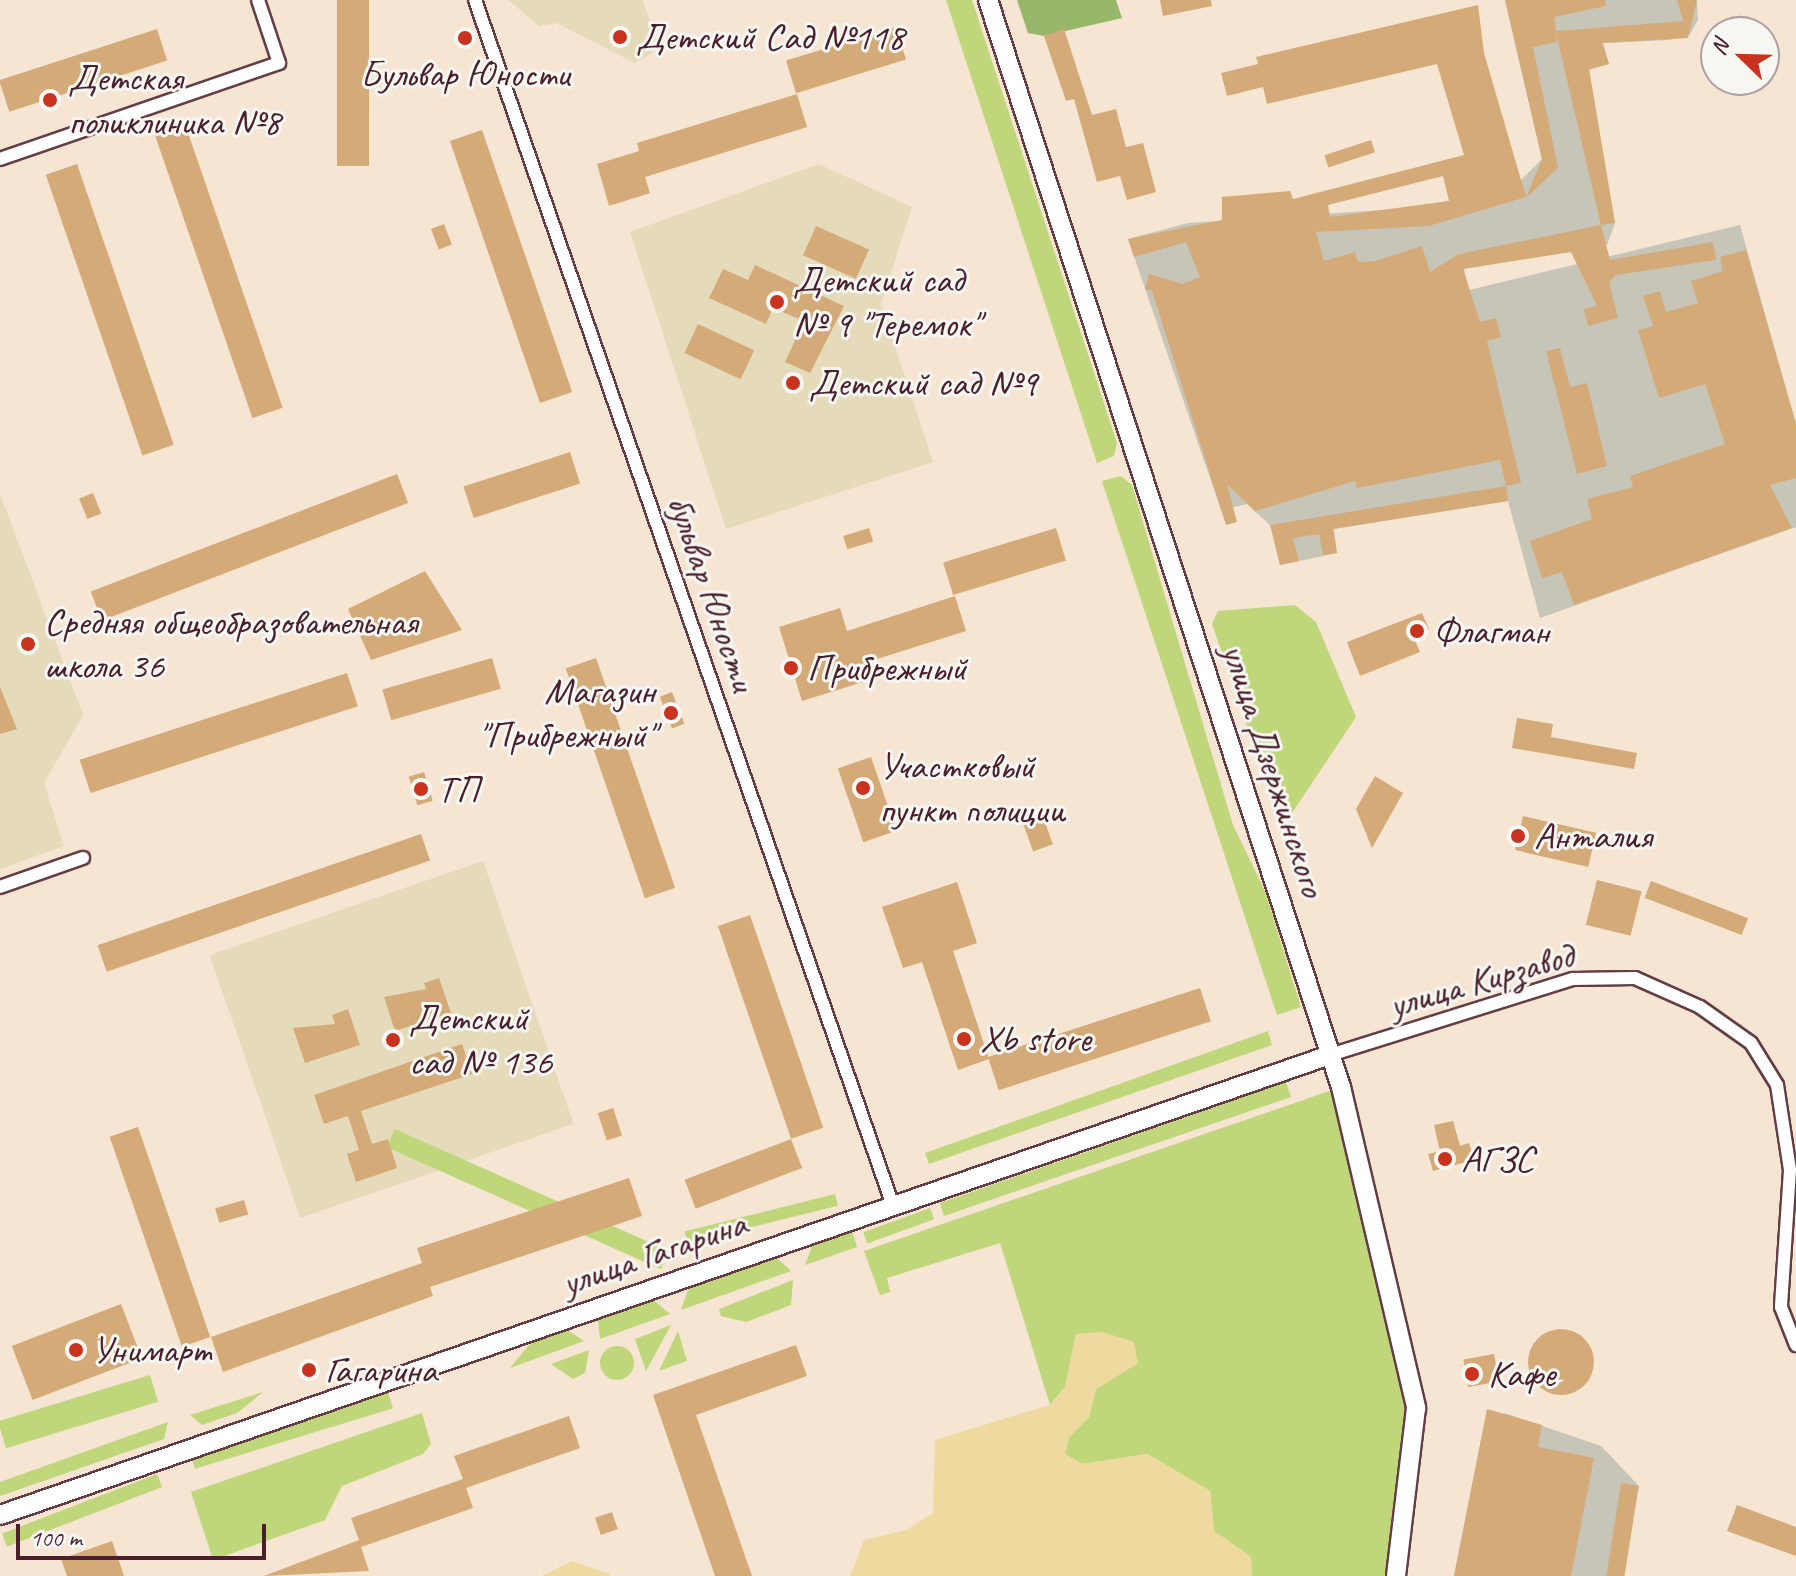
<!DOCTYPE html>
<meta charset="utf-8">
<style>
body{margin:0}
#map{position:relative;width:1796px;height:1576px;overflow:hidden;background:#f5e5d2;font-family:Caveat,sans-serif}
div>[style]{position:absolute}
.built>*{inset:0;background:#e5dbba;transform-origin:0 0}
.industrial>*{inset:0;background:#c7c5b8}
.green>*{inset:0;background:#bfd67a;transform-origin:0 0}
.round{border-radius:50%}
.forest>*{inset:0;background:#97b76a}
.sand>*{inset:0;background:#eeda9e}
.building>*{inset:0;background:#d4ab78;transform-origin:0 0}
.roads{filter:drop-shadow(2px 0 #643d44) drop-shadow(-2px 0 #643d44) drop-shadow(0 2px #643d44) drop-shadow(0 -2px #643d44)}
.street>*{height:12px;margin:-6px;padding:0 6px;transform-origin:6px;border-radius:6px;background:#fff}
.secondary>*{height:18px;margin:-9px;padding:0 9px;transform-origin:9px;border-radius:9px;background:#fff}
.dots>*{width:22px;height:22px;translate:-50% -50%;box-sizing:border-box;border:4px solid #f6f6f2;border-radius:50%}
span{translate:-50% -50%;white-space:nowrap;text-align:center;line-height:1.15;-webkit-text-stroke:6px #f6f6f2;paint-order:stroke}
.poi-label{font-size:38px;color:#4a1f2b}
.left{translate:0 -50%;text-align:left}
.right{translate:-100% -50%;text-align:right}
.street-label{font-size:38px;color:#4a1f2b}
.north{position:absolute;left:1700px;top:16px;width:80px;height:80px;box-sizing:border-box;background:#f6f6f2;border:2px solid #b1a0a2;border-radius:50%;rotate:293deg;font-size:22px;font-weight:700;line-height:32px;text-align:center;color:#4a1f2b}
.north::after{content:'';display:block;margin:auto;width:28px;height:36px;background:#c8321e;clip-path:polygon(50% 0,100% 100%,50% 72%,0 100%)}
.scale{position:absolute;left:16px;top:1524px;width:250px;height:36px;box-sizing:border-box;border:4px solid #4a1f2b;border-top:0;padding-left:10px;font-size:24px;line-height:28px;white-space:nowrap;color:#4a1f2b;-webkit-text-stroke:6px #f6f6f2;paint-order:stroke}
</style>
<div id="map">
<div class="built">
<div style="clip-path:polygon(508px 0,643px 0,659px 49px,635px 63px,556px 23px,539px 26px)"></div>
<div style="clip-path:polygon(819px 164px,912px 207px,881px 304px,933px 462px,726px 529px,630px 232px)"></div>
<div style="clip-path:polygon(0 494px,83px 715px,44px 783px,64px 846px,0 869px)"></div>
<div style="left:483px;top:861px;width:278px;height:289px;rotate:71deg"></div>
</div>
<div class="industrial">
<div style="clip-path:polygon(1505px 0,1697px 0,1698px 20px,1690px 34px,1670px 40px,1603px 43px,1609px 64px,1589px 70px,1615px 223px,1607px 245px,1464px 269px,1469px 290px,1740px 225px,1796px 424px,1796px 527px,1540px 618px,1508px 501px,1334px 529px,1337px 553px,1280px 565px,1271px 526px,1247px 504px,1221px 510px,1128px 239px,1188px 223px,1426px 207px,1519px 182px,1542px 159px)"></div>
<div style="clip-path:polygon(1504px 1413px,1601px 1446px,1639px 1486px,1621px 1576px,1454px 1576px,1481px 1440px,1498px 1443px)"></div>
</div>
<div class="green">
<div style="clip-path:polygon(946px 0,972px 0,1117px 443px,1114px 456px,1097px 463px)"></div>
<div style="clip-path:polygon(1121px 476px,1132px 485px,1233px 825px,1265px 891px,1301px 1007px,1277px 1015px,1102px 481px)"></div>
<div style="clip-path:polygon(1295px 605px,1316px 622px,1356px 717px,1290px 816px,1275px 808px,1212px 624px,1218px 611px)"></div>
<div style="clip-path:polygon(1268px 1031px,1272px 1045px,929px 1164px,925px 1153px)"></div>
<div style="clip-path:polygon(1286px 1082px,1291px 1097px,944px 1216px,940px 1203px)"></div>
<div style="clip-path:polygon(1341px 1087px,1416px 1408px,1396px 1576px,1252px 1576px,1251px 1557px,1214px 1531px,1210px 1491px,1147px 1454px,1082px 1464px,1065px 1454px,1069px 1437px,1089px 1417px,1096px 1389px,1138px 1363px,1076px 1334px,1065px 1387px,1050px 1405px,1000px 1243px,887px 1278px,890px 1292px,880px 1295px,864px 1251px)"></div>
<div style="left:835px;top:1194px;width:12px;height:155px;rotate:76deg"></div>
<div style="left:930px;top:1208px;width:12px;height:71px;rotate:70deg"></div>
<div style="clip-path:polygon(852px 1231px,857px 1247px,805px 1265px,813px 1244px)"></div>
<div style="left:669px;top:1251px;width:20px;height:300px;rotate:114deg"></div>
<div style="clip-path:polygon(775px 1256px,791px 1271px,681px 1310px,689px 1287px)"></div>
<div style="clip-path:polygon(793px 1280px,791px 1305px,746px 1322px,721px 1316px,719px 1309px)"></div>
<div style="clip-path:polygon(650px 1297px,670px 1314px,600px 1339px,598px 1320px,606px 1313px)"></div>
<div style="clip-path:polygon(671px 1325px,646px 1371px,635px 1339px)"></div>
<div style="clip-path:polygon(566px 1329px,584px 1341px,510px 1368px,533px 1340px)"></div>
<div style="clip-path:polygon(678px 1331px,687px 1361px,659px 1371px)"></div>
<div class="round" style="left:600px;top:1346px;width:34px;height:34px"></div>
<div style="clip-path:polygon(589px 1350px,585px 1373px,573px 1379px,551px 1364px)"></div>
<div style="left:150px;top:1375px;width:28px;height:159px;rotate:73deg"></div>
<div style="clip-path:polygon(263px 1392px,237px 1413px,202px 1425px,190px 1415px)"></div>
<div style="left:388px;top:1392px;width:17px;height:207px;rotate:73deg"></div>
<div style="clip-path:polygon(422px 1413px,431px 1444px,423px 1454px,342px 1486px,325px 1520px,213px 1560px,191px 1492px)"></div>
<div style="clip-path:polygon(168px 1422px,164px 1439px,0 1496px,0 1482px)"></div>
<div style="left:157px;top:1474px;width:14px;height:166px;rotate:69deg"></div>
</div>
<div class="forest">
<div style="clip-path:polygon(1017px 0,1116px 0,1122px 18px,1044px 36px,1028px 33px)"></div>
</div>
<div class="sand">
<div style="clip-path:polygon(1103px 1332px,1134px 1342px,1138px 1363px,1096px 1389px,1089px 1417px,1069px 1437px,1065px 1454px,1082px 1464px,1147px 1454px,1210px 1491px,1214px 1531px,1251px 1557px,1252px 1576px,850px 1576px,864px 1540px,906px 1530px,933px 1513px,935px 1440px,1052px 1404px,1065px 1387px,1076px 1334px)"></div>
<div style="clip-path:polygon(572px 1561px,609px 1574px,610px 1576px,542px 1576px)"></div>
</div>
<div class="building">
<div style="left:337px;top:0;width:32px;height:166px"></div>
<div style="clip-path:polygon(1160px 0,1211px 0,1212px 6px,1163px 16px)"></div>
<div style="clip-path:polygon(1505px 0,1605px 0,1606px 6px,1554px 17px,1556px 31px,1683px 21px,1677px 0,1697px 0,1688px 38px,1602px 43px,1609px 64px,1589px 69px,1615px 223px,1601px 225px,1556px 33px,1557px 42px,1533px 47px,1558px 168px,1526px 198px,1542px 159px)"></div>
<div style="clip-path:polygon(evenodd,1478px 5px,1484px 53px,1526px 197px,1429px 226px,1316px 232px,1324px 261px,1355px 252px,1358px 262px,1375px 261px,1422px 246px,1430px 272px,1459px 254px,1601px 225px,1610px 260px,1713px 242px,1716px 260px,1616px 275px,1609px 282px,1618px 318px,1588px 326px,1584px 309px,1597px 306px,1571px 252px,1463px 269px,1480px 322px,1496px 318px,1501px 337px,1487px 341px,1521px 483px,1506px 486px,1500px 460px,1357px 488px,1355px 481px,1255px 511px,1227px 484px,1237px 522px,1226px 525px,1152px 291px,1145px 289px,1149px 274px,1183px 284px,1200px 277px,1186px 242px,1134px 257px,1128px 239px,1222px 220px,1222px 197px,1290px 191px,1293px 199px,1464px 155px,1437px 64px,1267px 104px,1263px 87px,1227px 96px,1221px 73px,1258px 64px,1256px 57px,1478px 5px,1443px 176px,1449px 201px,1330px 217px,1328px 205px,1443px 176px)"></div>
<div style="left:896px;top:27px;width:34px;height:115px;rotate:73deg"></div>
<div style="left:157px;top:29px;width:33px;height:166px;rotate:72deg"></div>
<div style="clip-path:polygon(1064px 29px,1092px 115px,1116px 109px,1126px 147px,1143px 143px,1156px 192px,1127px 200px,1120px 176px,1097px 182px,1074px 99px,1066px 101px,1044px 36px)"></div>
<div style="clip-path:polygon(797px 94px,807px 127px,645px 177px,650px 193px,609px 206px,597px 164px,639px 151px,637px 143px)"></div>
<div style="left:185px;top:124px;width:300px;height:32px;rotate:71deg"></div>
<div style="left:482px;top:130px;width:277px;height:34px;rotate:71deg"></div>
<div style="left:1371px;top:140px;width:13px;height:49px;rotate:72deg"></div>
<div style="left:77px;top:164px;width:297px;height:33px;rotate:71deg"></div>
<div style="left:444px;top:224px;width:22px;height:14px;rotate:69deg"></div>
<div style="left:816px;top:226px;width:58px;height:32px;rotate:24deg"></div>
<div style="clip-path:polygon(1746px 250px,1796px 424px,1796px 478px,1770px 485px,1792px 528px,1574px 605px,1562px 572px,1542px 578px,1530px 541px,1592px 519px,1587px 499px,1633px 487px,1630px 476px,1725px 444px,1705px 384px,1659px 398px,1638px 330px,1653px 326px,1643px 296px,1660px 291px,1666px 312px,1698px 303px,1691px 281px,1723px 271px,1720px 257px)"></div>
<div style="clip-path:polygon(755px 265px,844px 306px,810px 373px,785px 362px,804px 321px,773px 308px,766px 324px,709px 298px,723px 269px,748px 280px)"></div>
<div style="left:698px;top:324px;width:62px;height:32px;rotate:25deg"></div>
<div style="clip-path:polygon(1560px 348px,1570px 387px,1587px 383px,1607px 466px,1577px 474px,1546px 351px)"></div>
<div style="left:570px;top:452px;width:33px;height:112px;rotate:72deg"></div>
<div style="left:397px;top:474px;width:31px;height:328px;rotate:69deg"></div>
<div style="clip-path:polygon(1506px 486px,1508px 501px,1333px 529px,1337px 553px,1323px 555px,1319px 534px,1293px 538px,1299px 561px,1280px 565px,1270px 525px)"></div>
<div style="left:93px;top:493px;width:22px;height:15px;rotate:68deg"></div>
<div style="left:869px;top:528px;width:14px;height:27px;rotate:73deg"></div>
<div style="left:1056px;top:528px;width:34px;height:118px;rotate:73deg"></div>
<div style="clip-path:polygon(425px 571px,462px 630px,371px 660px,348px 609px)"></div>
<div style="clip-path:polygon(955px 596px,966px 631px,858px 665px,863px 682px,802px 701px,779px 627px,840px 608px,847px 631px)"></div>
<div style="clip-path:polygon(1422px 613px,1429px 629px,1413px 636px,1420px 652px,1360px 676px,1347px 642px)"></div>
<div style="left:492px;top:658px;width:32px;height:114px;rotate:74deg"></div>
<div style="left:596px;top:658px;width:243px;height:32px;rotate:71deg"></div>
<div style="left:347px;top:673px;width:35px;height:281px;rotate:72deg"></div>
<div style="clip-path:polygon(0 687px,17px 729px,0 734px)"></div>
<div style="left:672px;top:692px;width:34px;height:13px;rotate:69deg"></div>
<div style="clip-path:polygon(1517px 718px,1553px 724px,1551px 737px,1637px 753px,1634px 769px,1512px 748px)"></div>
<div style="left:871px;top:757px;width:78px;height:35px;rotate:71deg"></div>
<div style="left:424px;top:772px;width:30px;height:16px;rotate:73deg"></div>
<div style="clip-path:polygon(1375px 776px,1403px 793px,1372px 848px,1356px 809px)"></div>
<div style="left:1523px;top:816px;width:75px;height:35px;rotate:13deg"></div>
<div style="left:1043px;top:817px;width:29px;height:21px;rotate:70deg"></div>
<div style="left:421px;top:834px;width:28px;height:342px;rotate:71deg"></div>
<div style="left:1597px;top:880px;width:46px;height:46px;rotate:14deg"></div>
<div style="left:1651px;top:881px;width:104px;height:18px;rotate:21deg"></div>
<div style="clip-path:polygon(957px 882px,977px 943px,953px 951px,989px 1059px,958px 1070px,922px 962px,903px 968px,882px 907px)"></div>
<div style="left:750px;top:915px;width:225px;height:34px;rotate:71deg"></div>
<div style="clip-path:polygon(439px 978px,451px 1013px,395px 1031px,384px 997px,426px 989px,424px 983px)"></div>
<div style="left:1200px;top:988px;width:35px;height:223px;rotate:72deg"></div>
<div style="clip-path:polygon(348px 1009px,360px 1045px,305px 1063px,293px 1028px,335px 1024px,332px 1015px)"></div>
<div style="clip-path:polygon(462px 1044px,472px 1074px,361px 1111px,372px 1144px,388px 1139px,397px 1168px,356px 1182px,347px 1154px,359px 1150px,348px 1116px,324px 1124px,314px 1095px)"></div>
<div style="left:613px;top:1108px;width:29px;height:16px;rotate:72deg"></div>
<div style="clip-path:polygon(1453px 1121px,1460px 1146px,1469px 1143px,1474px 1160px,1433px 1171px,1428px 1154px,1440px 1151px,1434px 1125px)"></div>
<div style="left:138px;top:1127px;width:222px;height:30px;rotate:71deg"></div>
<div style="left:791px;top:1139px;width:31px;height:114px;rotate:69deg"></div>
<div style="clip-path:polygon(629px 1178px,642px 1216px,430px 1287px,433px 1296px,223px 1372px,211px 1337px,422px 1263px,417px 1248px)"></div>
<div style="left:244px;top:1200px;width:15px;height:30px;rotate:74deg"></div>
<div style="left:121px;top:1304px;width:58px;height:117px;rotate:69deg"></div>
<div class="round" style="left:1528px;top:1329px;width:66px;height:66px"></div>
<div style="clip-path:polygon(796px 1345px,807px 1376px,696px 1415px,752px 1576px,715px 1576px,653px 1395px)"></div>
<div style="left:1494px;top:1354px;width:28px;height:31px;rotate:80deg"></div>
<div style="clip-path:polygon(1487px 1409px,1542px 1425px,1538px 1447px,1594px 1458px,1571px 1576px,1454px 1576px)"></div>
<div style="clip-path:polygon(569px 1416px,580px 1448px,466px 1488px,473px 1508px,361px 1547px,369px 1571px,264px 1576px,359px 1540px,351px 1518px,463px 1479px,454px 1456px)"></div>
<div style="left:1621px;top:1483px;width:18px;height:95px;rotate:9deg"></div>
<div style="clip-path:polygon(1737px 1505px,1796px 1527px,1796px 1556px,1727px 1531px)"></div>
<div style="left:612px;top:1512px;width:18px;height:18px;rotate:71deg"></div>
<div style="clip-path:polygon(112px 1541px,124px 1576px,67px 1576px,61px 1559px)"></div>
</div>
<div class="roads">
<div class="street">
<div style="left:475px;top:0;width:1276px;rotate:70.88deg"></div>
<div style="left:0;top:159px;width:295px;rotate:-19deg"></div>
<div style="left:279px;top:63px;width:66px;rotate:-108.4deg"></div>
<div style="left:0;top:887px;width:88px;rotate:-19.3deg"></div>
<div style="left:1330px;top:1055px;width:255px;rotate:-17.4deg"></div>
<div style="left:1573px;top:979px;width:62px;rotate:-0.9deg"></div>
<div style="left:1635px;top:978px;width:71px;rotate:24deg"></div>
<div style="left:1700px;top:1007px;width:62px;rotate:35.2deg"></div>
<div style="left:1751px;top:1043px;width:49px;rotate:58.2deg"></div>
<div style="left:1777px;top:1085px;width:86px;rotate:81.3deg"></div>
<div style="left:1790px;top:1170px;width:137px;rotate:93.8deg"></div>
<div style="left:1781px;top:1307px;width:41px;rotate:68.5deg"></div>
</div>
<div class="secondary">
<div style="left:988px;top:0;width:1143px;rotate:72.01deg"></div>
<div style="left:1341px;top:1087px;width:330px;rotate:76.8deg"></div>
<div style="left:1416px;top:1408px;width:169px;rotate:96.8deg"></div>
<div style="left:0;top:1515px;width:1407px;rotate:-19.08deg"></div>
</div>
</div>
<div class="dots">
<div style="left:620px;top:37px;background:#c8321e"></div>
<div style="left:465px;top:38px;background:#c8321e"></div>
<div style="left:50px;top:100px;background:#c8321e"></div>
<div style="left:777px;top:302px;background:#c8321e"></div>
<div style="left:793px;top:383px;background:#c8321e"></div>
<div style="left:1417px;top:631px;background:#c8321e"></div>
<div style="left:28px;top:644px;background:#c8321e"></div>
<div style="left:791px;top:668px;background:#c8321e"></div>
<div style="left:671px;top:713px;background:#c8321e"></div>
<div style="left:863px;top:788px;background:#c8321e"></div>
<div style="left:421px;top:789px;background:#c8321e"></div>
<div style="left:1518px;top:836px;background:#c8321e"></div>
<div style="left:964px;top:1039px;background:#c8321e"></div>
<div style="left:393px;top:1040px;background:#c8321e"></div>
<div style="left:1445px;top:1159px;background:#c8321e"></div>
<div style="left:76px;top:1350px;background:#c8321e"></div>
<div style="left:309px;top:1370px;background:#c8321e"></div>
<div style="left:1472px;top:1374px;background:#c8321e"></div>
</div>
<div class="poi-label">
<span class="left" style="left:636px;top:37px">Детский Сад №118</span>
<span style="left:465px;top:74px">Бульвар Юности</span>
<span class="left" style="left:68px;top:100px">Детская<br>поликлиника №8</span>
<span class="left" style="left:793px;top:302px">Детский сад<br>№ 9 "Теремок"</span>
<span class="left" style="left:809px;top:383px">Детский сад №9</span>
<span class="left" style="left:44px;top:644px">Средняя общеобразовательная<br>школа 36</span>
<span class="left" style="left:1433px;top:631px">Флагман</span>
<span class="left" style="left:807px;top:668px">Прибрежный</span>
<span class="right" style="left:655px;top:713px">Магазин<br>"Прибрежный"</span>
<span class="left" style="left:879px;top:788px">Участковый<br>пункт полиции</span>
<span class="left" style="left:437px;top:789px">ТП</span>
<span class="left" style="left:1534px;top:836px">Анталия</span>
<span class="left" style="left:409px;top:1040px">Детский<br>сад № 136</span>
<span class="left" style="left:980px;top:1039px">Xb store</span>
<span class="left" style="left:1461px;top:1159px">АГЗС</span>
<span class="left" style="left:92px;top:1350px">Унимарт</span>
<span class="left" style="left:325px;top:1370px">Гагарина</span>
<span class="left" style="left:1488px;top:1374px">Кафе</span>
</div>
<div class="street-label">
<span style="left:712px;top:593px;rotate:71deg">бульвар Юности</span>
<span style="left:1274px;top:770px;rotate:72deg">улица Дзержинского</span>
<span style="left:1481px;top:980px;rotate:-16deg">улица Кирзавод</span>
<span style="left:654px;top:1253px;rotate:-19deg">улица Гагарина</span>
</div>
<div class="north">N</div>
<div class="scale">100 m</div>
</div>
